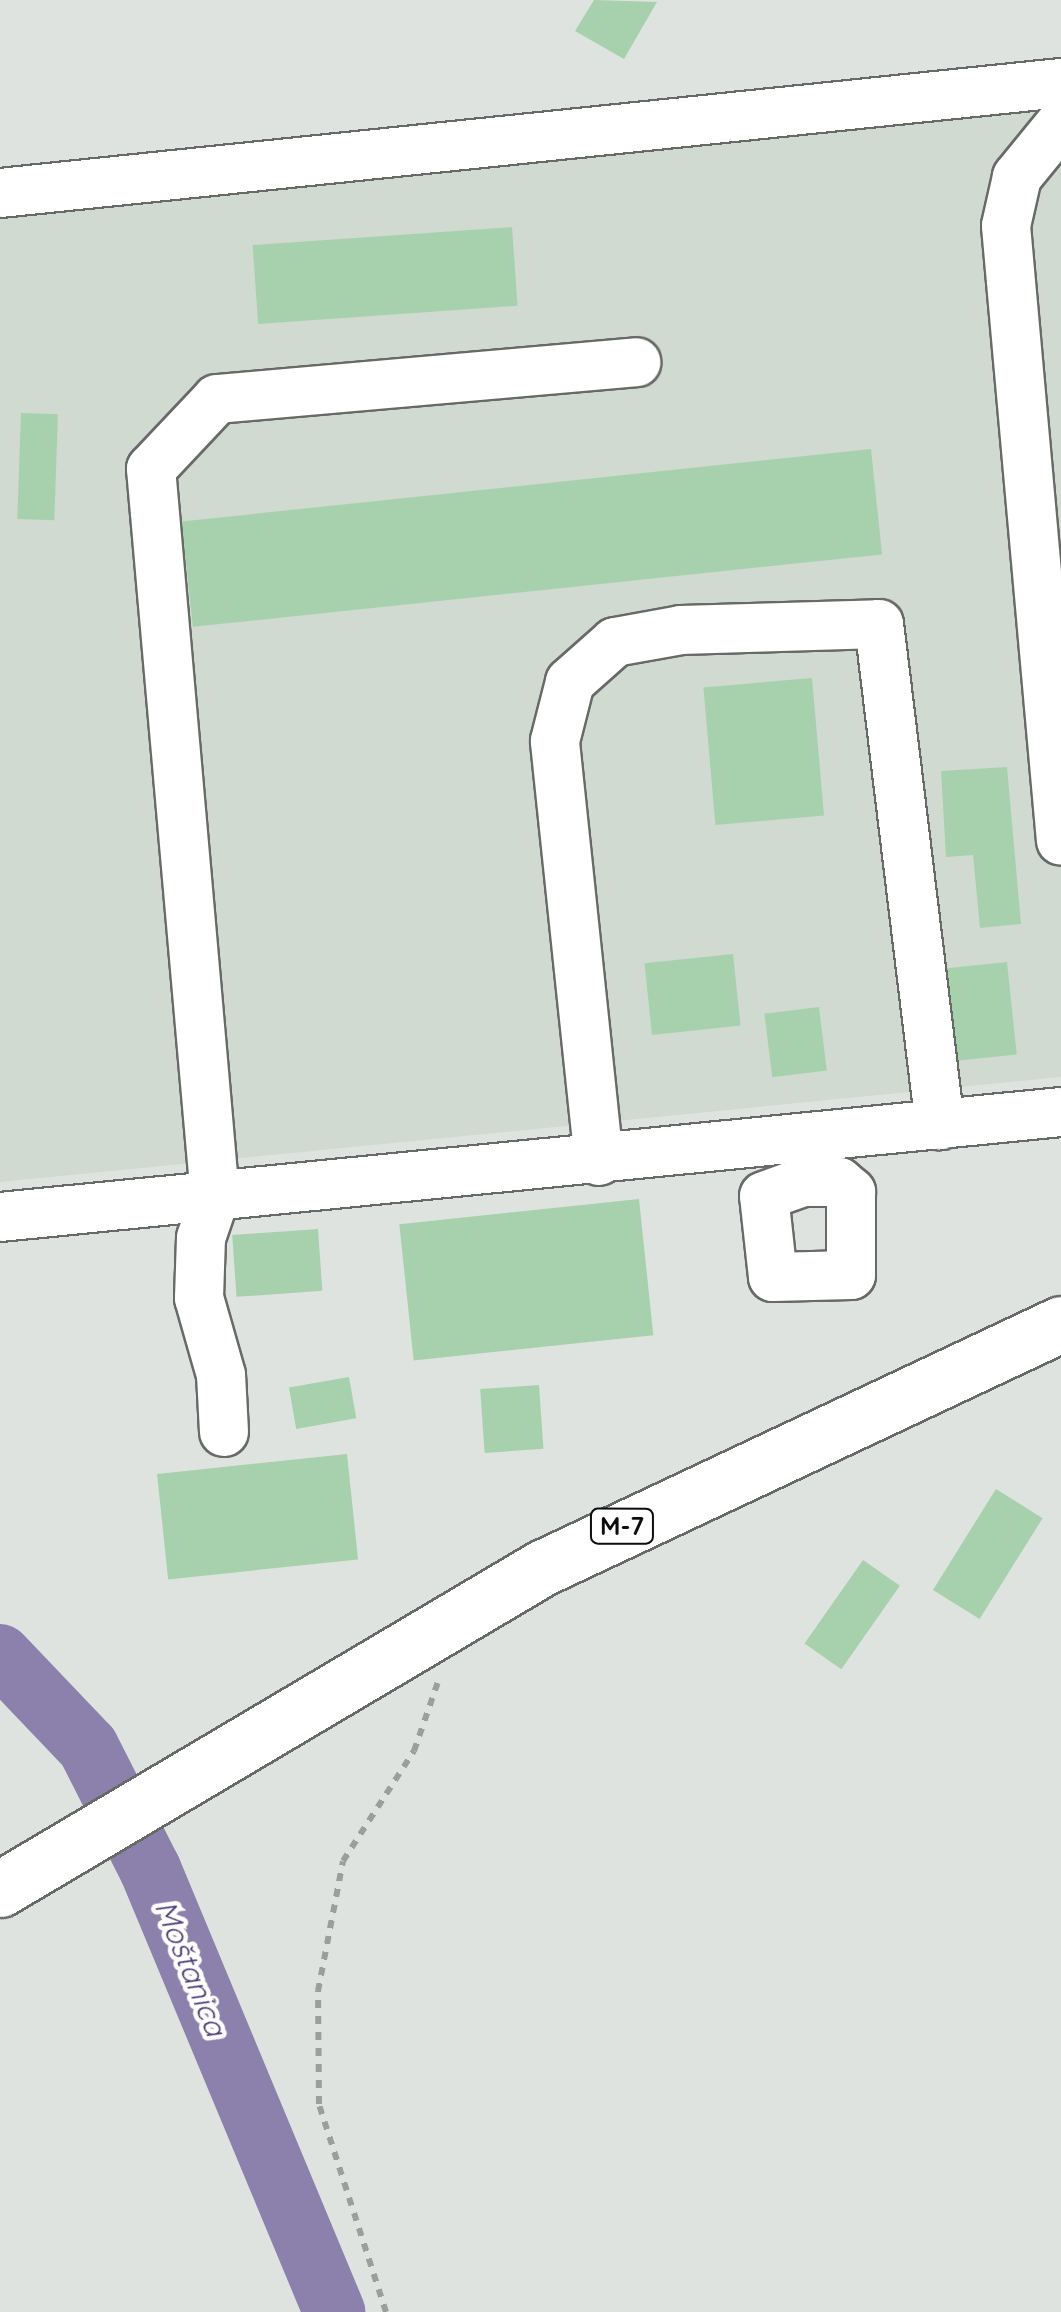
<!DOCTYPE html>
<meta charset="utf-8">
<style>
body{margin:0}
#map{position:relative;width:1061px;height:2312px;overflow:hidden;background:#dfe3e0;font-family:Quicksand,sans-serif}
div>[style]{position:absolute}
.built>*{inset:0;background:#d0dad1}
.river>*{height:62px;margin:-31px;padding:0 31px;transform-origin:31px;border-radius:31px;background:#8c80ac}
.building>*{inset:0;background:#a7d1ad;transform-origin:0 0}
.path>*{height:6px;margin-top:-3px;transform-origin:0;background:repeating-linear-gradient(90deg,#9b9e9c 0 8px,transparent 0 16px)}
.roads{filter:drop-shadow(2px 0 #676a67) drop-shadow(-2px 0 #676a67) drop-shadow(0 2px #676a67) drop-shadow(0 -2px #676a67)}
.minor>*{height:48px;margin:-24px;padding:0 24px;transform-origin:24px;border-radius:24px;background:#fff}
.major>*{height:55px;margin:-27.5px;padding:0 27.5px;transform-origin:27.5px;border-radius:27.5px;background:#fff}
span{translate:-50% -50%;white-space:nowrap;text-align:center;line-height:1.15;-webkit-text-stroke:9px #fff;paint-order:stroke}
.shield-label span{padding:2px 8px;background:#fff;border:2px solid;border-radius:8px;-webkit-text-stroke-width:0}
.shield-label{font-size:25px;color:#0c0d0c;font-weight:700}
.water-label{font-size:30px;color:#503d78;font-style:italic}
</style>
<div id="map">
<div class="built">
<div style="clip-path:polygon(1061px 70px,1061px 1077px,0 1182px,0 184px)"></div>
</div>
<div class="river">
<div style="left:0;top:1655px;width:127px;rotate:46.3deg"></div>
<div style="left:88px;top:1747px;width:137px;rotate:63.1deg"></div>
<div style="left:150px;top:1869px;width:480px;rotate:67.4deg"></div>
</div>
<div class="building">
<div style="clip-path:polygon(594px 0,657px 2px,624px 59px,575px 31px)"></div>
<div style="left:512px;top:227px;width:79px;height:260px;rotate:86deg"></div>
<div style="left:21px;top:413px;width:37px;height:106px;rotate:2deg"></div>
<div style="left:871px;top:449px;width:106px;height:693px;rotate:84deg"></div>
<div style="left:812px;top:678px;width:138px;height:109px;rotate:85deg"></div>
<div style="clip-path:polygon(1007px 767px,1021px 924px,980px 928px,973px 855px,946px 857px,941px 771px)"></div>
<div style="left:733px;top:954px;width:72px;height:89px;rotate:84deg"></div>
<div style="left:1007px;top:962px;width:93px;height:68px;rotate:84deg"></div>
<div style="left:819px;top:1007px;width:64px;height:55px;rotate:83deg"></div>
<div style="left:639px;top:1199px;width:137px;height:241px;rotate:84deg"></div>
<div style="left:318px;top:1229px;width:62px;height:86px;rotate:86deg"></div>
<div style="left:349px;top:1377px;width:42px;height:61px;rotate:80deg"></div>
<div style="left:539px;top:1385px;width:64px;height:59px;rotate:86deg"></div>
<div style="left:347px;top:1454px;width:106px;height:191px;rotate:84deg"></div>
<div style="left:996px;top:1489px;width:55px;height:119px;rotate:32deg"></div>
<div style="left:863px;top:1560px;width:45px;height:102px;rotate:35deg"></div>
</div>
<div class="path">
<div style="left:386px;top:2312px;width:219px;rotate:-107.9deg"></div>
<div style="left:319px;top:2104px;width:113px;rotate:-90.5deg"></div>
<div style="left:318px;top:1991px;width:132px;rotate:-79.1deg"></div>
<div style="left:343px;top:1861px;width:131px;rotate:-57.2deg"></div>
<div style="left:414px;top:1751px;width:76px;rotate:-70.9deg"></div>
</div>
<div class="roads">
<div class="minor">
<div style="left:1061px;top:123px;width:70px;rotate:129.2deg"></div>
<div style="left:1017px;top:177px;width:50px;rotate:102.7deg"></div>
<div style="left:1006px;top:226px;width:617px;rotate:84.89deg"></div>
<div style="left:0;top:193px;width:1067px;rotate:-5.92deg"></div>
<div style="left:599px;top:1161px;width:422px;rotate:-96deg"></div>
<div style="left:555px;top:741px;width:61px;rotate:-75.7deg"></div>
<div style="left:570px;top:682px;width:60px;rotate:-41.6deg"></div>
<div style="left:615px;top:642px;width:67px;rotate:-10.3deg"></div>
<div style="left:681px;top:630px;width:198px;rotate:-1.7deg"></div>
<div style="left:879px;top:624px;width:505px;rotate:83.06deg"></div>
<div style="left:803px;top:1182px;width:36px"></div>
<div style="left:839px;top:1182px;width:16px;rotate:40deg"></div>
<div style="left:851px;top:1192px;width:83px;rotate:90deg"></div>
<div style="left:851px;top:1275px;width:78px;rotate:178.5deg"></div>
<div style="left:773px;top:1277px;width:81px;rotate:-96.3deg"></div>
<div style="left:764px;top:1196px;width:41px;rotate:-19.7deg"></div>
<div style="left:0;top:1217px;width:1066px;rotate:-5.65deg"></div>
<div style="left:224px;top:1432px;width:57px;rotate:-93deg"></div>
<div style="left:221px;top:1375px;width:80px;rotate:-105.9deg"></div>
<div style="left:199px;top:1298px;width:60px;rotate:-88.1deg"></div>
<div style="left:201px;top:1238px;width:43px;rotate:-71.1deg"></div>
<div style="left:215px;top:1197px;width:731px;rotate:-95.02deg"></div>
<div style="left:151px;top:469px;width:96px;rotate:-46.7deg"></div>
<div style="left:217px;top:399px;width:421px;rotate:-5deg"></div>
</div>
<div class="major">
<div style="left:0;top:1889px;width:630px;rotate:-30.64deg"></div>
<div style="left:542px;top:1568px;width:573px;rotate:-25.18deg"></div>
</div>
</div>
<div class="shield-label">
<span style="left:622px;top:1526px">M-7</span>
</div>
<div class="water-label">
<span style="left:191px;top:1968px;rotate:68deg">Moštanica</span>
</div>
</div>
